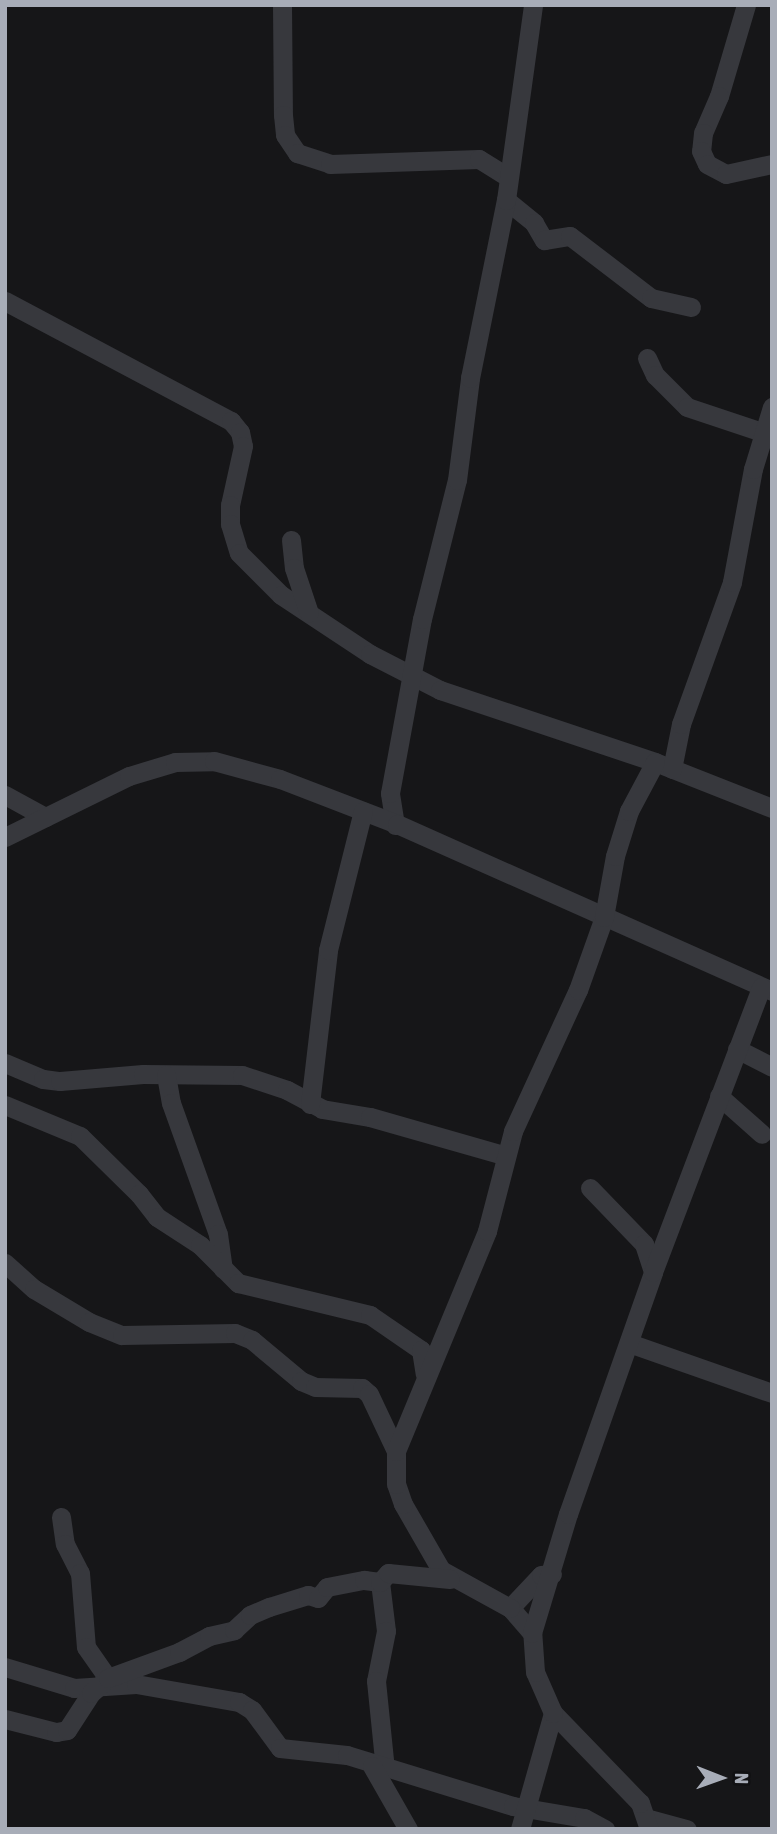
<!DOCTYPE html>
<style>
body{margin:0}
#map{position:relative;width:777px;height:1834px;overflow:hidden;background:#161618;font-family:"Asap Condensed",sans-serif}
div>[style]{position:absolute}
.minor>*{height:19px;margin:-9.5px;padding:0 9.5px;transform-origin:9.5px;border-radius:9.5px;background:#37383d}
span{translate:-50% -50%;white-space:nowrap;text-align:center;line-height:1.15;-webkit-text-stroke:5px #111113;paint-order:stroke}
.frame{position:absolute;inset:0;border:7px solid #a8adb8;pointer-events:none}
.north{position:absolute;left:686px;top:1743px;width:70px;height:70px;-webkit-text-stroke:5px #111113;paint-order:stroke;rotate:91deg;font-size:19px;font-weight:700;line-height:28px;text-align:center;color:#a8adb8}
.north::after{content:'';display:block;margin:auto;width:24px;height:32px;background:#a8adb8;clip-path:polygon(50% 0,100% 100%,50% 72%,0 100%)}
</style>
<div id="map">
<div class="minor">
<div style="left:282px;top:5px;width:110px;rotate:89.5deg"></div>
<div style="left:283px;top:115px;width:20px;rotate:84deg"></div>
<div style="left:285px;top:135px;width:22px;rotate:56deg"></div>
<div style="left:297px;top:153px;width:35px;rotate:18deg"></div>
<div style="left:330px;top:164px;width:149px;rotate:-1.9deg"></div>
<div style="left:479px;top:159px;width:34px;rotate:32deg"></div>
<div style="left:746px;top:5px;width:95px;rotate:106.5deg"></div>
<div style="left:719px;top:96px;width:40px;rotate:113.4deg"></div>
<div style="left:703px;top:133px;width:18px;rotate:96deg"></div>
<div style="left:701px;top:151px;width:14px;rotate:65deg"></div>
<div style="left:707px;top:164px;width:21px;rotate:28deg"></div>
<div style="left:726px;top:174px;width:47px;rotate:-12.3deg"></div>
<div style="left:506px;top:200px;width:36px;rotate:39deg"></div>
<div style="left:534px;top:223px;width:20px;rotate:60deg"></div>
<div style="left:544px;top:240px;width:26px;rotate:-9deg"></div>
<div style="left:570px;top:236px;width:102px;rotate:37.4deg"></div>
<div style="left:651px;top:298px;width:41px;rotate:12.7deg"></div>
<div style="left:5px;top:301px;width:256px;rotate:28deg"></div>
<div style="left:231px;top:421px;width:14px;rotate:51deg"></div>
<div style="left:240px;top:432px;width:14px;rotate:78deg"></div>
<div style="left:243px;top:446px;width:60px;rotate:102.4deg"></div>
<div style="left:230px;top:505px;width:19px;rotate:90deg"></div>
<div style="left:230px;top:524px;width:30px;rotate:73deg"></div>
<div style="left:239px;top:553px;width:59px;rotate:45deg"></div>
<div style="left:281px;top:595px;width:107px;rotate:33.5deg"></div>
<div style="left:370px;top:654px;width:79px;rotate:27.2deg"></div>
<div style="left:440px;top:690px;width:227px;rotate:18.5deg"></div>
<div style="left:655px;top:762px;width:126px;rotate:21.5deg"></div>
<div style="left:647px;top:358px;width:19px;rotate:65deg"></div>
<div style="left:655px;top:375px;width:45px;rotate:45deg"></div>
<div style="left:687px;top:407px;width:79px;rotate:18.4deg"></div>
<div style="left:291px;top:540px;width:28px;rotate:84deg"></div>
<div style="left:294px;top:568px;width:47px;rotate:71.6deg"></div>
<div style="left:672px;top:769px;width:46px;rotate:-78.7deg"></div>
<div style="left:681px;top:724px;width:151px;rotate:-70.2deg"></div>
<div style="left:732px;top:582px;width:115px;rotate:-79.5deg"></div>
<div style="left:753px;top:469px;width:65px;rotate:-73deg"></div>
<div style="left:5px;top:795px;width:46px;rotate:28.8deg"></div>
<div style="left:395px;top:825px;width:32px;rotate:-99deg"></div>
<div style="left:390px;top:793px;width:177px;rotate:-79.6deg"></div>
<div style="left:422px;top:619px;width:143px;rotate:-75.9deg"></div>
<div style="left:457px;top:480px;width:103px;rotate:-82.7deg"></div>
<div style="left:470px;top:378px;width:182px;rotate:-78.6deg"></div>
<div style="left:506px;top:200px;width:197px;rotate:-82.1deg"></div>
<div style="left:5px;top:837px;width:138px;rotate:-26.2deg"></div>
<div style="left:129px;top:776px;width:48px;rotate:-16.9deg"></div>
<div style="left:175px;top:762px;width:39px;rotate:-1deg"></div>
<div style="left:214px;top:761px;width:68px;rotate:15.3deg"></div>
<div style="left:280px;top:779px;width:125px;rotate:21deg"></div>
<div style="left:397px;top:824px;width:411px;rotate:24deg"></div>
<div style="left:737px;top:1049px;width:39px;rotate:27deg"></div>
<div style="left:5px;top:1063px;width:41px;rotate:22.8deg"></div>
<div style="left:43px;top:1079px;width:17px;rotate:7deg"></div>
<div style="left:60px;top:1081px;width:83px;rotate:-4.8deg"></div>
<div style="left:143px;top:1074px;width:99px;rotate:0.6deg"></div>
<div style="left:242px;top:1075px;width:47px;rotate:18.4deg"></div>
<div style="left:287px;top:1090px;width:40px;rotate:28deg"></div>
<div style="left:322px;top:1109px;width:49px;rotate:9.5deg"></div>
<div style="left:370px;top:1117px;width:138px;rotate:15.9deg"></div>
<div style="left:166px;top:1075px;width:28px;rotate:80deg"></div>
<div style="left:171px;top:1103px;width:139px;rotate:70.3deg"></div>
<div style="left:218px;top:1234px;width:35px;rotate:82deg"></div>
<div style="left:719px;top:1096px;width:57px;rotate:41.5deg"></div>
<div style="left:310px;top:1104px;width:155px;rotate:-83.3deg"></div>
<div style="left:328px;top:950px;width:143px;rotate:-75.9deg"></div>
<div style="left:5px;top:1105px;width:81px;rotate:22.5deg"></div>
<div style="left:80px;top:1136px;width:83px;rotate:44.5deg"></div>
<div style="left:139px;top:1194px;width:29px;rotate:52deg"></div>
<div style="left:157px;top:1217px;width:51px;rotate:33.1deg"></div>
<div style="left:200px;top:1245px;width:54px;rotate:45deg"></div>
<div style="left:238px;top:1283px;width:136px;rotate:13.6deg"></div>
<div style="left:370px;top:1315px;width:62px;rotate:34.5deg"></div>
<div style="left:421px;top:1350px;width:24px;rotate:81deg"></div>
<div style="left:590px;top:1188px;width:78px;rotate:46deg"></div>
<div style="left:644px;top:1244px;width:29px;rotate:72deg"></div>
<div style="left:5px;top:1263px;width:39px;rotate:42deg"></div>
<div style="left:34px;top:1289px;width:64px;rotate:31deg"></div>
<div style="left:89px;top:1322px;width:35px;rotate:22deg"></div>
<div style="left:122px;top:1335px;width:113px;rotate:-1deg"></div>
<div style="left:235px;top:1333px;width:18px;rotate:22deg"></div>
<div style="left:252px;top:1340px;width:64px;rotate:39.9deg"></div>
<div style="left:301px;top:1381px;width:15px;rotate:23deg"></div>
<div style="left:315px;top:1387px;width:47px;rotate:1.2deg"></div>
<div style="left:362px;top:1388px;width:9px;rotate:41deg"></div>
<div style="left:369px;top:1394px;width:63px;rotate:64.7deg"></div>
<div style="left:629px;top:1343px;width:151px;rotate:19.3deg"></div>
<div style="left:61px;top:1517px;width:27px;rotate:82deg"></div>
<div style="left:65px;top:1544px;width:33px;rotate:63deg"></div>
<div style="left:80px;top:1573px;width:74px;rotate:85.4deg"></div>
<div style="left:86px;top:1647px;width:38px;rotate:55deg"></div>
<div style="left:380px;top:1582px;width:49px;rotate:83deg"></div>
<div style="left:386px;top:1631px;width:51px;rotate:101.3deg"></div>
<div style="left:376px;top:1681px;width:88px;rotate:84.2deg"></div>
<div style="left:510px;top:1608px;width:45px;rotate:-46.8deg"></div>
<div style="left:541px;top:1575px;width:11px;rotate:-5deg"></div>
<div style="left:532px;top:1633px;width:33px;rotate:-131deg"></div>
<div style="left:510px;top:1608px;width:79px;rotate:-151.2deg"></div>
<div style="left:441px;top:1570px;width:76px;rotate:-119.9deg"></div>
<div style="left:403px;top:1504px;width:21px;rotate:-109deg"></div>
<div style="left:396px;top:1484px;width:33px;rotate:-90deg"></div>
<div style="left:396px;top:1451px;width:238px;rotate:-67.5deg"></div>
<div style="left:487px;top:1231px;width:103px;rotate:-75.4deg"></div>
<div style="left:513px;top:1131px;width:155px;rotate:-65.3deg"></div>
<div style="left:578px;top:990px;width:77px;rotate:-70.4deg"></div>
<div style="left:604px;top:917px;width:62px;rotate:-79.8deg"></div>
<div style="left:615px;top:856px;width:47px;rotate:-72.7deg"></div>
<div style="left:629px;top:811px;width:55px;rotate:-62deg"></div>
<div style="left:5px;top:1667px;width:72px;rotate:16.9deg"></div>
<div style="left:74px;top:1688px;width:62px;rotate:-3.7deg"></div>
<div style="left:136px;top:1684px;width:105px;rotate:9.9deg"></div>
<div style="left:239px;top:1702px;width:15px;rotate:32deg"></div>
<div style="left:252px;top:1710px;width:47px;rotate:53.6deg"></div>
<div style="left:280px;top:1748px;width:67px;rotate:6deg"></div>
<div style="left:347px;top:1755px;width:174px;rotate:17.1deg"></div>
<div style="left:513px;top:1806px;width:72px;rotate:9.6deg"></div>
<div style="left:584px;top:1818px;width:24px;rotate:28deg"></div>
<div style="left:5px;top:1719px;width:53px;rotate:14.3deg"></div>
<div style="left:56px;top:1732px;width:11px;rotate:-10deg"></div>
<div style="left:67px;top:1730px;width:44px;rotate:-57deg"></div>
<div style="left:91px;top:1693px;width:23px;rotate:-41deg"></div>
<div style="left:108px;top:1678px;width:76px;rotate:-20.1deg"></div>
<div style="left:179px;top:1652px;width:34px;rotate:-28deg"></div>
<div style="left:209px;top:1636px;width:26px;rotate:-13deg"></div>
<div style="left:234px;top:1630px;width:22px;rotate:-43deg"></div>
<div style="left:250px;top:1615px;width:21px;rotate:-23deg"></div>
<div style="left:269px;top:1607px;width:41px;rotate:-17.1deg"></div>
<div style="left:308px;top:1595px;width:10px;rotate:17deg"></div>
<div style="left:318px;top:1598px;width:14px;rotate:-51deg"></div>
<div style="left:327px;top:1587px;width:38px;rotate:-11deg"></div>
<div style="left:364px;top:1580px;width:16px;rotate:7deg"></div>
<div style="left:380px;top:1582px;width:12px;rotate:-48deg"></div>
<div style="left:388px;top:1573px;width:62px;rotate:5.5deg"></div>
<div style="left:372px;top:1766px;width:73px;rotate:60.3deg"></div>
<div style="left:649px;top:1819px;width:39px;rotate:15deg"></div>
<div style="left:520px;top:1829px;width:121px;rotate:-74.1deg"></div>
<div style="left:649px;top:1829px;width:28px;rotate:-109deg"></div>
<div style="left:640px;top:1803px;width:125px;rotate:-134deg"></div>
<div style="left:553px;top:1713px;width:45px;rotate:-113.7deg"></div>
<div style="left:535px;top:1672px;width:39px;rotate:-94deg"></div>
<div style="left:532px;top:1633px;width:124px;rotate:-73.2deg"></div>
<div style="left:568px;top:1514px;width:256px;rotate:-70.6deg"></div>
<div style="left:653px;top:1272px;width:305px;rotate:-69.2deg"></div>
</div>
<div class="frame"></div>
<div class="north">N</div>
</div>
